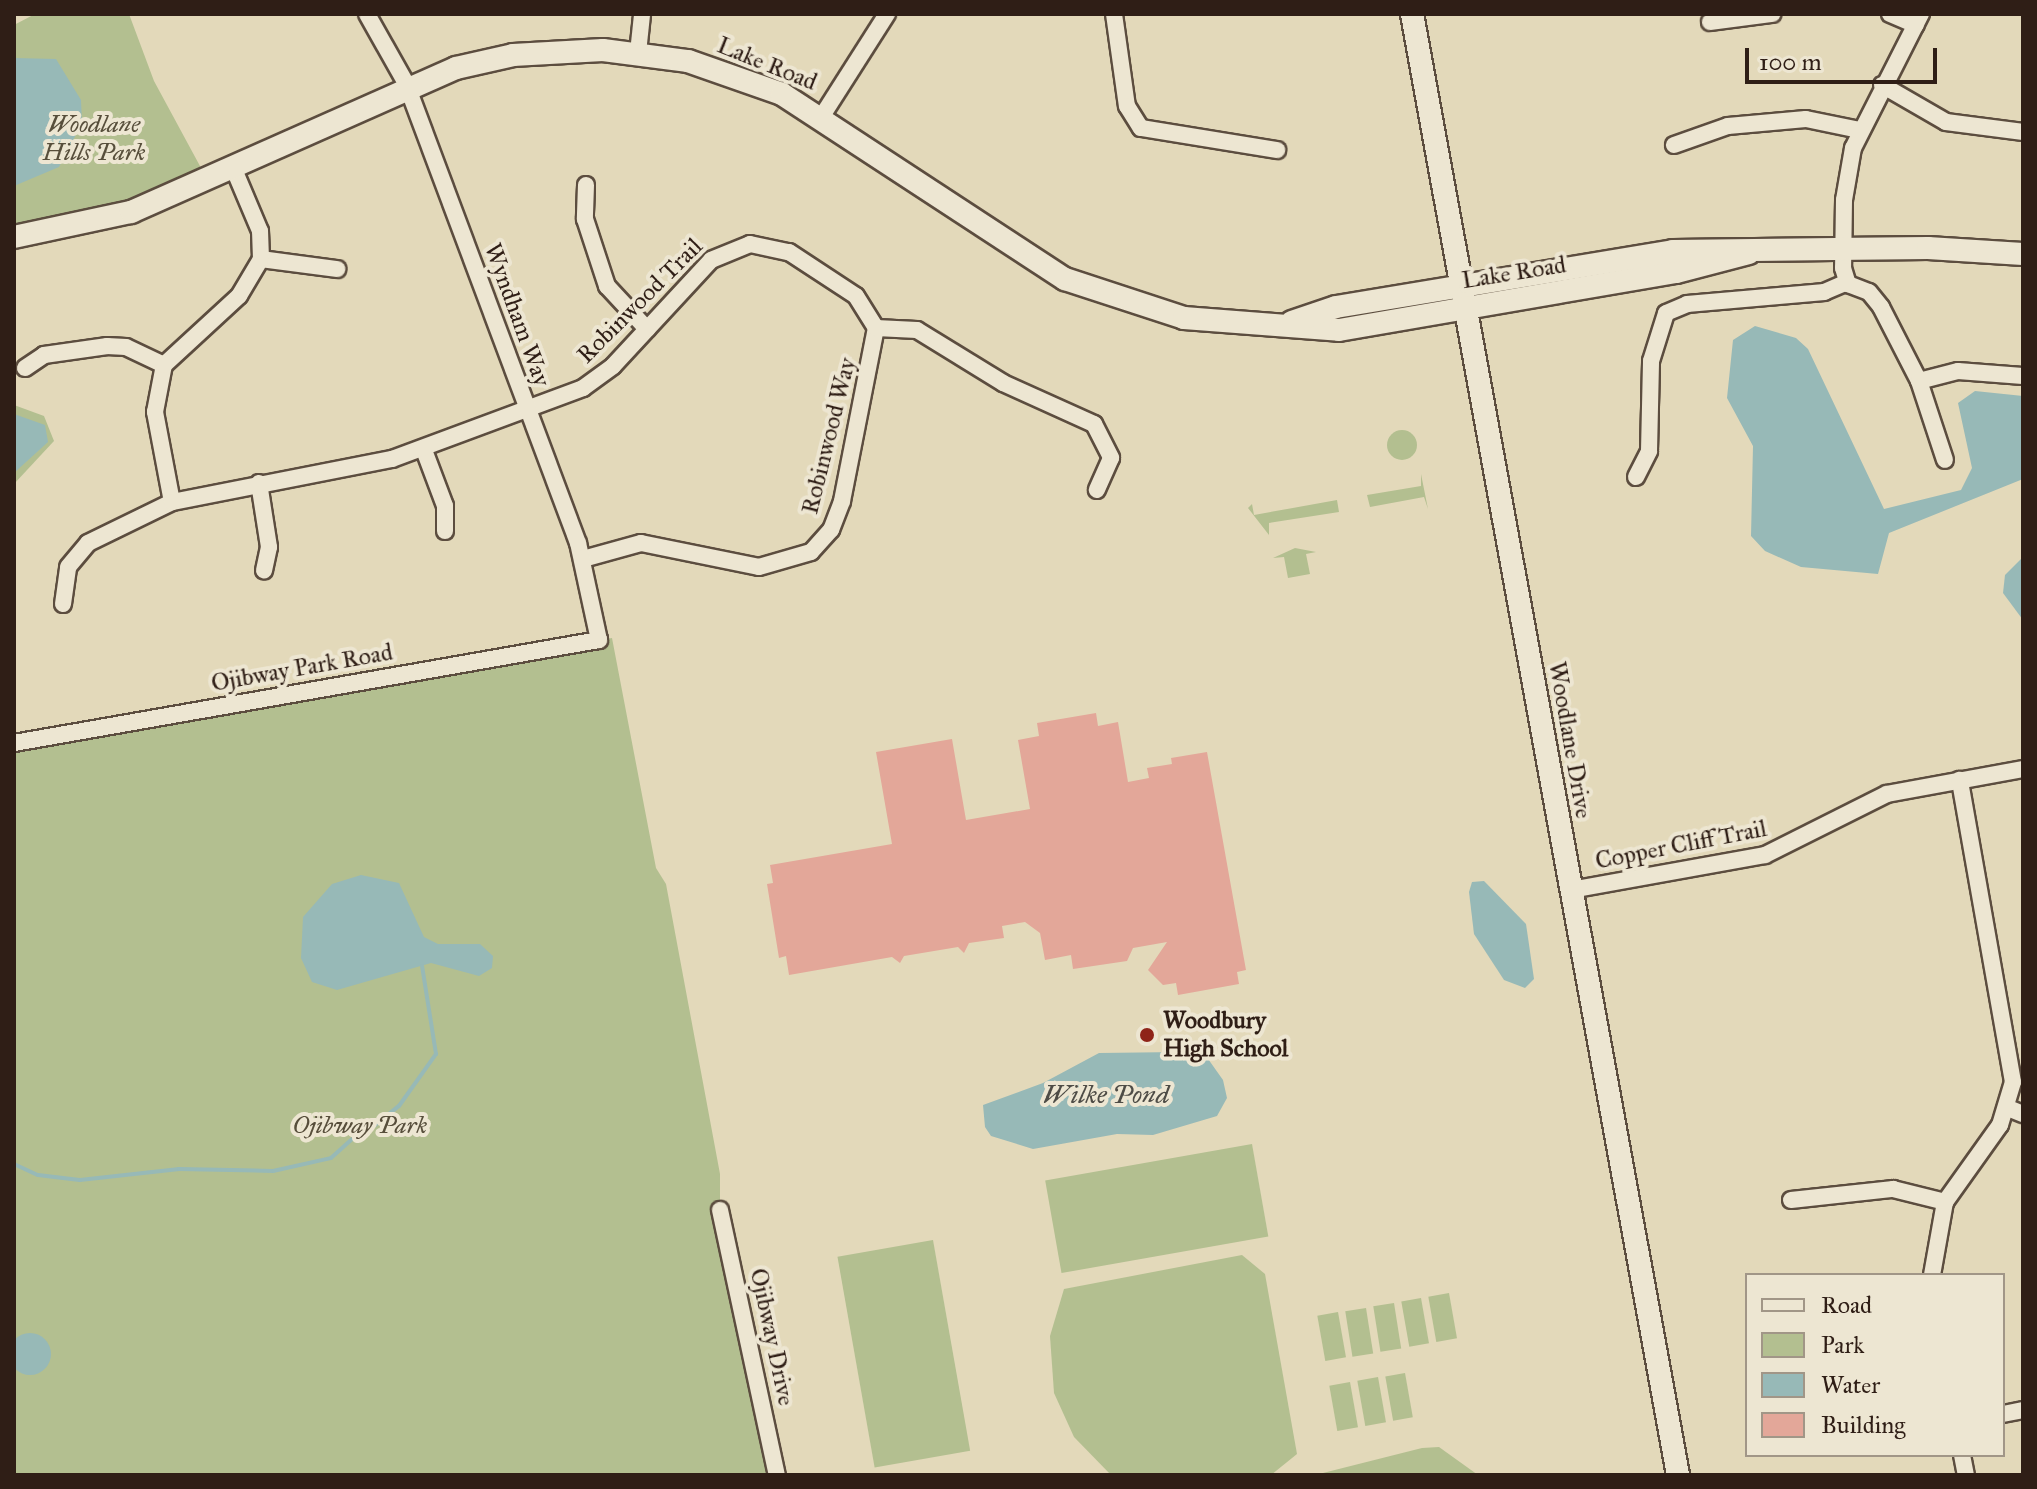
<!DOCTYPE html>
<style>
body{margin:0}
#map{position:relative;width:2037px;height:1489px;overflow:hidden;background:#e3d9ba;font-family:"IM FELL Great Primer",serif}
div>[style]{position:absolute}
.green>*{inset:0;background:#b3bf90;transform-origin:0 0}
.round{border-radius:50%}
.water>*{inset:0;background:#97b9b7}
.stream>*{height:4px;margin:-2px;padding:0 2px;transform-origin:2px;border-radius:2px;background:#97b9b7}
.building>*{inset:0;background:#e3a799}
.roads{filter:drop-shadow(2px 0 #5c4d3f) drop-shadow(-2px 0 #5c4d3f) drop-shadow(0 2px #5c4d3f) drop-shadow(0 -2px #5c4d3f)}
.street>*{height:16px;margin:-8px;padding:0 8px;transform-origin:8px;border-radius:8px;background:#ede6d2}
.secondary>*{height:22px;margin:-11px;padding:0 11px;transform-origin:11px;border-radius:11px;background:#ede6d2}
.dots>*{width:22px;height:22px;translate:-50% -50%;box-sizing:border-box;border:4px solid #ede6d2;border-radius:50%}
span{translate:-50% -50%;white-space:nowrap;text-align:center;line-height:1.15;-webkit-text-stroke:8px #ede6d2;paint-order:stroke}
.street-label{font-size:24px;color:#2f1e16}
.park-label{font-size:24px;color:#574e3b;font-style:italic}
.poi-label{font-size:24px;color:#2f1e16;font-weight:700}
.left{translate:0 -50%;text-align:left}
.water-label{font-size:26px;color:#4e4c46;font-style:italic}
.frame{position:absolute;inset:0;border:16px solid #2f1e16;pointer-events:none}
.legend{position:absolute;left:1745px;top:1273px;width:260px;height:184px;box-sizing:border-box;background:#ede6d2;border:2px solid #a19687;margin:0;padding:10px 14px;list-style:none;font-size:24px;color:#2f1e16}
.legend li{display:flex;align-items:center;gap:16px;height:40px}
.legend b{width:40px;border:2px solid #a19687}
.scale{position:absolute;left:1745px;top:48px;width:192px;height:36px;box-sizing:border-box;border:4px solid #2f1e16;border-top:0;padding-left:10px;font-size:24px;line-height:28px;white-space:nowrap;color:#2f1e16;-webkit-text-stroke:6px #ede6d2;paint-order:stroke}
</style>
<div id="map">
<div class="green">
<div style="clip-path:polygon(35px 14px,129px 14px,154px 81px,207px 179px,14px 237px,14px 25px)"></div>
<div style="clip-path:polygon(14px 405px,44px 416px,54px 441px,14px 484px)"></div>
<div class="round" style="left:1387px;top:430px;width:30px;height:30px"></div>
<div style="clip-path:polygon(1421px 474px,1428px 509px,1424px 497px,1370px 507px,1367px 495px,1421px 486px)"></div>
<div style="clip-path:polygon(1337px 500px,1339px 512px,1269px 523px,1269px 535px,1248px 508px,1252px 504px,1254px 515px)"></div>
<div style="clip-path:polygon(1295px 548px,1316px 552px,1306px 554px,1310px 574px,1288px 578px,1284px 557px,1273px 558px)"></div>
<div style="clip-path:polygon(612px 638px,656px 868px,666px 884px,720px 1174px,720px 1210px,777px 1475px,14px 1475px,14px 743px)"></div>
<div style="left:1252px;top:1144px;width:94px;height:210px;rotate:80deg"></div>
<div style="left:933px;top:1240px;width:214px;height:97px;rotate:80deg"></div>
<div style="clip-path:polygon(1242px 1255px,1265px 1274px,1297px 1454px,1271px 1475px,1111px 1475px,1074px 1437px,1054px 1393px,1050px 1336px,1064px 1289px)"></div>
<div style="left:1449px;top:1293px;width:46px;height:21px;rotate:80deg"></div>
<div style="left:1421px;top:1298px;width:46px;height:20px;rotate:80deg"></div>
<div style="left:1394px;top:1303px;width:46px;height:21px;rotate:81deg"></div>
<div style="left:1366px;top:1308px;width:46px;height:21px;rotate:81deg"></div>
<div style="left:1338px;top:1312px;width:46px;height:21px;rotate:80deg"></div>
<div style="left:1405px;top:1373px;width:45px;height:20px;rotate:80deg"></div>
<div style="left:1378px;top:1377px;width:46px;height:21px;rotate:80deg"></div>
<div style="left:1350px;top:1382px;width:46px;height:21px;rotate:80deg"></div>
<div style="clip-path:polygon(1439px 1447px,1478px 1475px,1315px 1475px,1422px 1448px)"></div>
</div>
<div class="water">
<div style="clip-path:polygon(14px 58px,56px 59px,81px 100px,82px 123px,59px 167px,14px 186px)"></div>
<div style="clip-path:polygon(1755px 326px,1796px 338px,1808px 349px,1884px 509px,1961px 490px,1972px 468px,1958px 403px,1975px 391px,2023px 396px,2023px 479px,1889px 533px,1878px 574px,1801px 567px,1765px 551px,1751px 536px,1753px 446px,1727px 398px,1733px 340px)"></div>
<div style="clip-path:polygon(14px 414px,45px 425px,48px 442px,14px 473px)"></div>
<div style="clip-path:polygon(2023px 557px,2023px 620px,2003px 593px,2005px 575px)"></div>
<div style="clip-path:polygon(361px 875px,399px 883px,424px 937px,438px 944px,480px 944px,493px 956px,492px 968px,479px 976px,431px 963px,337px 990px,312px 982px,301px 958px,303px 917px,332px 884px)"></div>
<div style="clip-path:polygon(1484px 881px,1526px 924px,1534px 979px,1525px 988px,1504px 980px,1474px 934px,1469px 892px,1472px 882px)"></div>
<div style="clip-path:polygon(1179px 1052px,1206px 1056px,1223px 1080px,1227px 1098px,1217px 1116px,1153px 1135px,1117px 1134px,1033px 1149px,991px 1136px,985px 1127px,983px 1105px,1043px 1083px,1099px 1053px)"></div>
<div class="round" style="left:9px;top:1333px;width:42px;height:42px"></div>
</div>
<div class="stream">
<div style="left:374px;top:1126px;width:32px;rotate:-39deg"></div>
<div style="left:399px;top:1106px;width:64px;rotate:-54.6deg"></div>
<div style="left:436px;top:1054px;width:89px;rotate:-99deg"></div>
<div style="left:14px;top:1164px;width:26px;rotate:25deg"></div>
<div style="left:38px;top:1175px;width:42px;rotate:6.8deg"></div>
<div style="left:80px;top:1180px;width:100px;rotate:-6.3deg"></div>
<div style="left:179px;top:1169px;width:94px;rotate:1.2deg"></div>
<div style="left:273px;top:1171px;width:59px;rotate:-12.6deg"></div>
<div style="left:331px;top:1158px;width:28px;rotate:-42deg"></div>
</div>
<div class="building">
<div style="clip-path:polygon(1096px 713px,1098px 726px,1118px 722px,1128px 782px,1149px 778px,1147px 768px,1172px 764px,1171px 758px,1207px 752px,1246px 970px,1237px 972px,1239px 984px,1178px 995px,1176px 983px,1163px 985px,1148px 970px,1167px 942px,1133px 948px,1127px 961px,1073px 969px,1071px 955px,1045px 960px,1040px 933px,1025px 922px,1002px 926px,1004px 938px,969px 943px,964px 953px,958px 947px,904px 956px,900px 963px,892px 957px,789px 975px,786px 956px,779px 958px,767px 884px,773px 883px,770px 865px,892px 844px,876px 752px,952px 739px,966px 820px,1030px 809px,1018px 740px,1039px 736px,1037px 723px)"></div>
</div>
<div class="roads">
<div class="street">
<div style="left:1114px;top:14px;width:93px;rotate:82deg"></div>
<div style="left:1127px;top:106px;width:26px;rotate:58deg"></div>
<div style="left:1141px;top:128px;width:138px;rotate:9.2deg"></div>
<div style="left:1890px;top:14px;width:28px;rotate:23deg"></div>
<div style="left:1921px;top:14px;width:150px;rotate:116.9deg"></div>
<div style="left:1853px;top:148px;width:53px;rotate:99.8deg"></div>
<div style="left:1844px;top:200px;width:68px;rotate:90.8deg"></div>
<div style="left:1843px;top:268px;width:17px;rotate:73deg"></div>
<div style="left:1848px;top:284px;width:22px;rotate:21deg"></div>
<div style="left:1869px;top:292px;width:19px;rotate:51deg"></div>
<div style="left:1881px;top:307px;width:83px;rotate:62.8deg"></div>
<div style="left:1919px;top:381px;width:83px;rotate:71.8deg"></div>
<div style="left:1710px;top:22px;width:63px;rotate:-7.4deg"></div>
<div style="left:638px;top:53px;width:39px;rotate:-84deg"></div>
<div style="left:1882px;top:85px;width:74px;rotate:30deg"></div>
<div style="left:1946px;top:122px;width:78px;rotate:7.4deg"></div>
<div style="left:822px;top:116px;width:121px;rotate:-57.5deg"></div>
<div style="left:1674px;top:145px;width:57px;rotate:-19.4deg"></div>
<div style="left:1728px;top:126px;width:78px;rotate:-5.1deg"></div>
<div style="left:1806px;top:119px;width:54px;rotate:11.7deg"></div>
<div style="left:586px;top:185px;width:34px;rotate:92deg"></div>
<div style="left:585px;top:219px;width:71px;rotate:71.8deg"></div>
<div style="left:607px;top:286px;width:59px;rotate:47.1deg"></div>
<div style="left:261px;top:259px;width:77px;rotate:7.5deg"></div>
<div style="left:25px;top:368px;width:23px;rotate:-34deg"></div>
<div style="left:44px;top:355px;width:64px;rotate:-8.1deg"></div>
<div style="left:107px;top:346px;width:19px;rotate:3deg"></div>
<div style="left:126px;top:347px;width:42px;rotate:25.3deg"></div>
<div style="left:1919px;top:381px;width:40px;rotate:-14.4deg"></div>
<div style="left:1958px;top:371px;width:65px;rotate:4.4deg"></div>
<div style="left:424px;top:450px;width:60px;rotate:69.4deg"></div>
<div style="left:445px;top:506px;width:25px;rotate:90deg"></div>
<div style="left:1636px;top:477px;width:29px;rotate:-63deg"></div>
<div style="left:1649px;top:451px;width:90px;rotate:-88.7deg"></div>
<div style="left:1651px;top:361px;width:50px;rotate:-72.6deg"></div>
<div style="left:1666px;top:313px;width:23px;rotate:-23deg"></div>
<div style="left:1687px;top:304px;width:138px;rotate:-5deg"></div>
<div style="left:1824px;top:292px;width:25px;rotate:-23deg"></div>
<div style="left:259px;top:483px;width:65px;rotate:81.1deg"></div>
<div style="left:269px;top:547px;width:24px;rotate:102deg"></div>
<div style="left:172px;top:502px;width:92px;rotate:-100.7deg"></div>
<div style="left:155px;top:412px;width:48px;rotate:-79.2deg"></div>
<div style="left:164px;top:365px;width:102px;rotate:-42.6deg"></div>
<div style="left:239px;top:296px;width:43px;rotate:-59.3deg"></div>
<div style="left:261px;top:259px;width:28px;rotate:-92deg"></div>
<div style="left:260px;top:231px;width:69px;rotate:-112.9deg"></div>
<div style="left:583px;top:559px;width:60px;rotate:-15.4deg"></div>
<div style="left:641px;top:543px;width:120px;rotate:11.5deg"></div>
<div style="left:759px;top:567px;width:54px;rotate:-16.1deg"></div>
<div style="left:811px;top:552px;width:30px;rotate:-48deg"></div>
<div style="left:831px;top:530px;width:31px;rotate:-69deg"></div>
<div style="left:842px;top:501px;width:176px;rotate:-78.9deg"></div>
<div style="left:63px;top:604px;width:37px;rotate:-82deg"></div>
<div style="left:68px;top:567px;width:31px;rotate:-50deg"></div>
<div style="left:88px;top:543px;width:93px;rotate:-26deg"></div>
<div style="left:172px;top:502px;width:224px;rotate:-11.1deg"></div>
<div style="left:392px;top:459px;width:204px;rotate:-20.4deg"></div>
<div style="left:583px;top:388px;width:37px;rotate:-36deg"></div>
<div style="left:613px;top:366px;width:144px;rotate:-47.2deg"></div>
<div style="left:711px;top:260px;width:42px;rotate:-22.3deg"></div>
<div style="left:750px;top:244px;width:40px;rotate:12deg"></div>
<div style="left:789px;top:252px;width:80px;rotate:33.3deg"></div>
<div style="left:856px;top:296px;width:38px;rotate:58deg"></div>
<div style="left:876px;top:328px;width:41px;rotate:2.8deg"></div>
<div style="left:917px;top:330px;width:101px;rotate:31.6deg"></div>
<div style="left:1003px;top:383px;width:100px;rotate:24.3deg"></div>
<div style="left:1094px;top:424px;width:38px;rotate:63deg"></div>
<div style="left:1111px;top:458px;width:35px;rotate:114deg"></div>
<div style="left:14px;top:743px;width:594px;rotate:-9.99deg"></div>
<div style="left:599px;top:640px;width:99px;rotate:-102.2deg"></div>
<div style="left:578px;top:543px;width:489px;rotate:-110.5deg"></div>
<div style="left:407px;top:85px;width:81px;rotate:-119.4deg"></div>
<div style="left:1571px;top:890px;width:197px;rotate:-10.2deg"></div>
<div style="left:1765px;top:855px;width:136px;rotate:-26.6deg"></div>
<div style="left:1887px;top:794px;width:138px;rotate:-10.4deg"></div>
<div style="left:2008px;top:1108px;width:16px;rotate:22deg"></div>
<div style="left:1791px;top:1200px;width:103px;rotate:-6.2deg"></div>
<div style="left:1893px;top:1189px;width:54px;rotate:14deg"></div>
<div style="left:720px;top:1210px;width:271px;rotate:77.9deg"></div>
<div style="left:1932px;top:1275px;width:74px;rotate:-79.9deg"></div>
<div style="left:1945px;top:1202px;width:95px;rotate:-54.5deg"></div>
<div style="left:2000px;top:1125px;width:45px;rotate:-73.2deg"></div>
<div style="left:2013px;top:1082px;width:307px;rotate:-100deg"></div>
<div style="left:2003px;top:1414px;width:20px;rotate:-11deg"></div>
<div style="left:1962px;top:1455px;width:20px;rotate:79deg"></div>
</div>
<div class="secondary">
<div style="left:1412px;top:14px;width:1485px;rotate:79.68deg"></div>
<div style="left:14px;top:237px;width:120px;rotate:-12.1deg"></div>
<div style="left:131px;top:212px;width:355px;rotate:-23.9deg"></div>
<div style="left:456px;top:68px;width:58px;rotate:-12.8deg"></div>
<div style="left:513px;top:55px;width:90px;rotate:-3.2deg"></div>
<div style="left:603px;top:50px;width:86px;rotate:7.4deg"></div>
<div style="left:688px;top:61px;width:100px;rotate:19.3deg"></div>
<div style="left:782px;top:94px;width:338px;rotate:33.2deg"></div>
<div style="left:1065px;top:279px;width:125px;rotate:18.1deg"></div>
<div style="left:1184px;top:318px;width:155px;rotate:4.4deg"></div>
<div style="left:1339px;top:330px;width:342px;rotate:-9.8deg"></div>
<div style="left:1676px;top:272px;width:75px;rotate:-14.6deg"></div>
<div style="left:1292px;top:322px;width:46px;rotate:-18.8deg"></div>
<div style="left:1336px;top:307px;width:342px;rotate:-9.4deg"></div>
<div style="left:1673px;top:251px;width:255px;rotate:-0.7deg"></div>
<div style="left:1928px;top:248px;width:95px;rotate:3.6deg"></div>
</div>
</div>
<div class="dots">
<div style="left:1147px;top:1035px;background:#8f2418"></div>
</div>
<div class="street-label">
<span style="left:767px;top:64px;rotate:22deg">Lake Road</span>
<span style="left:1514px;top:273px;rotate:-9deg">Lake Road</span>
<span style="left:640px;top:301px;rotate:-45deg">Robinwood Trail</span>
<span style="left:517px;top:315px;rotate:70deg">Wyndham Way</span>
<span style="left:829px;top:436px;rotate:-76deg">Robinwood Way</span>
<span style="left:302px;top:668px;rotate:-10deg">Ojibway Park Road</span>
<span style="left:1570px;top:740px;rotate:80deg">Woodlane Drive</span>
<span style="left:1681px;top:845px;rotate:-11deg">Copper Cliff Trail</span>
<span style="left:772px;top:1337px;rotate:78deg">Ojibway Drive</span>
</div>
<div class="park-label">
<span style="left:94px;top:139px">Woodlane<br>Hills Park</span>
<span style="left:360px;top:1126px">Ojibway Park</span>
</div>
<div class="poi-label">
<span class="left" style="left:1163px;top:1035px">Woodbury<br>High School</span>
</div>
<div class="water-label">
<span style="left:1106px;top:1095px">Wilke Pond</span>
</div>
<div class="frame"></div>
<ul class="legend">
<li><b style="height:10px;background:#ede6d2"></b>Road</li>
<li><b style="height:22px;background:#b3bf90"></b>Park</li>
<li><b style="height:22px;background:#97b9b7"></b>Water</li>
<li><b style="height:22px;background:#e3a799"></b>Building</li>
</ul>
<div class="scale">100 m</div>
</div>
